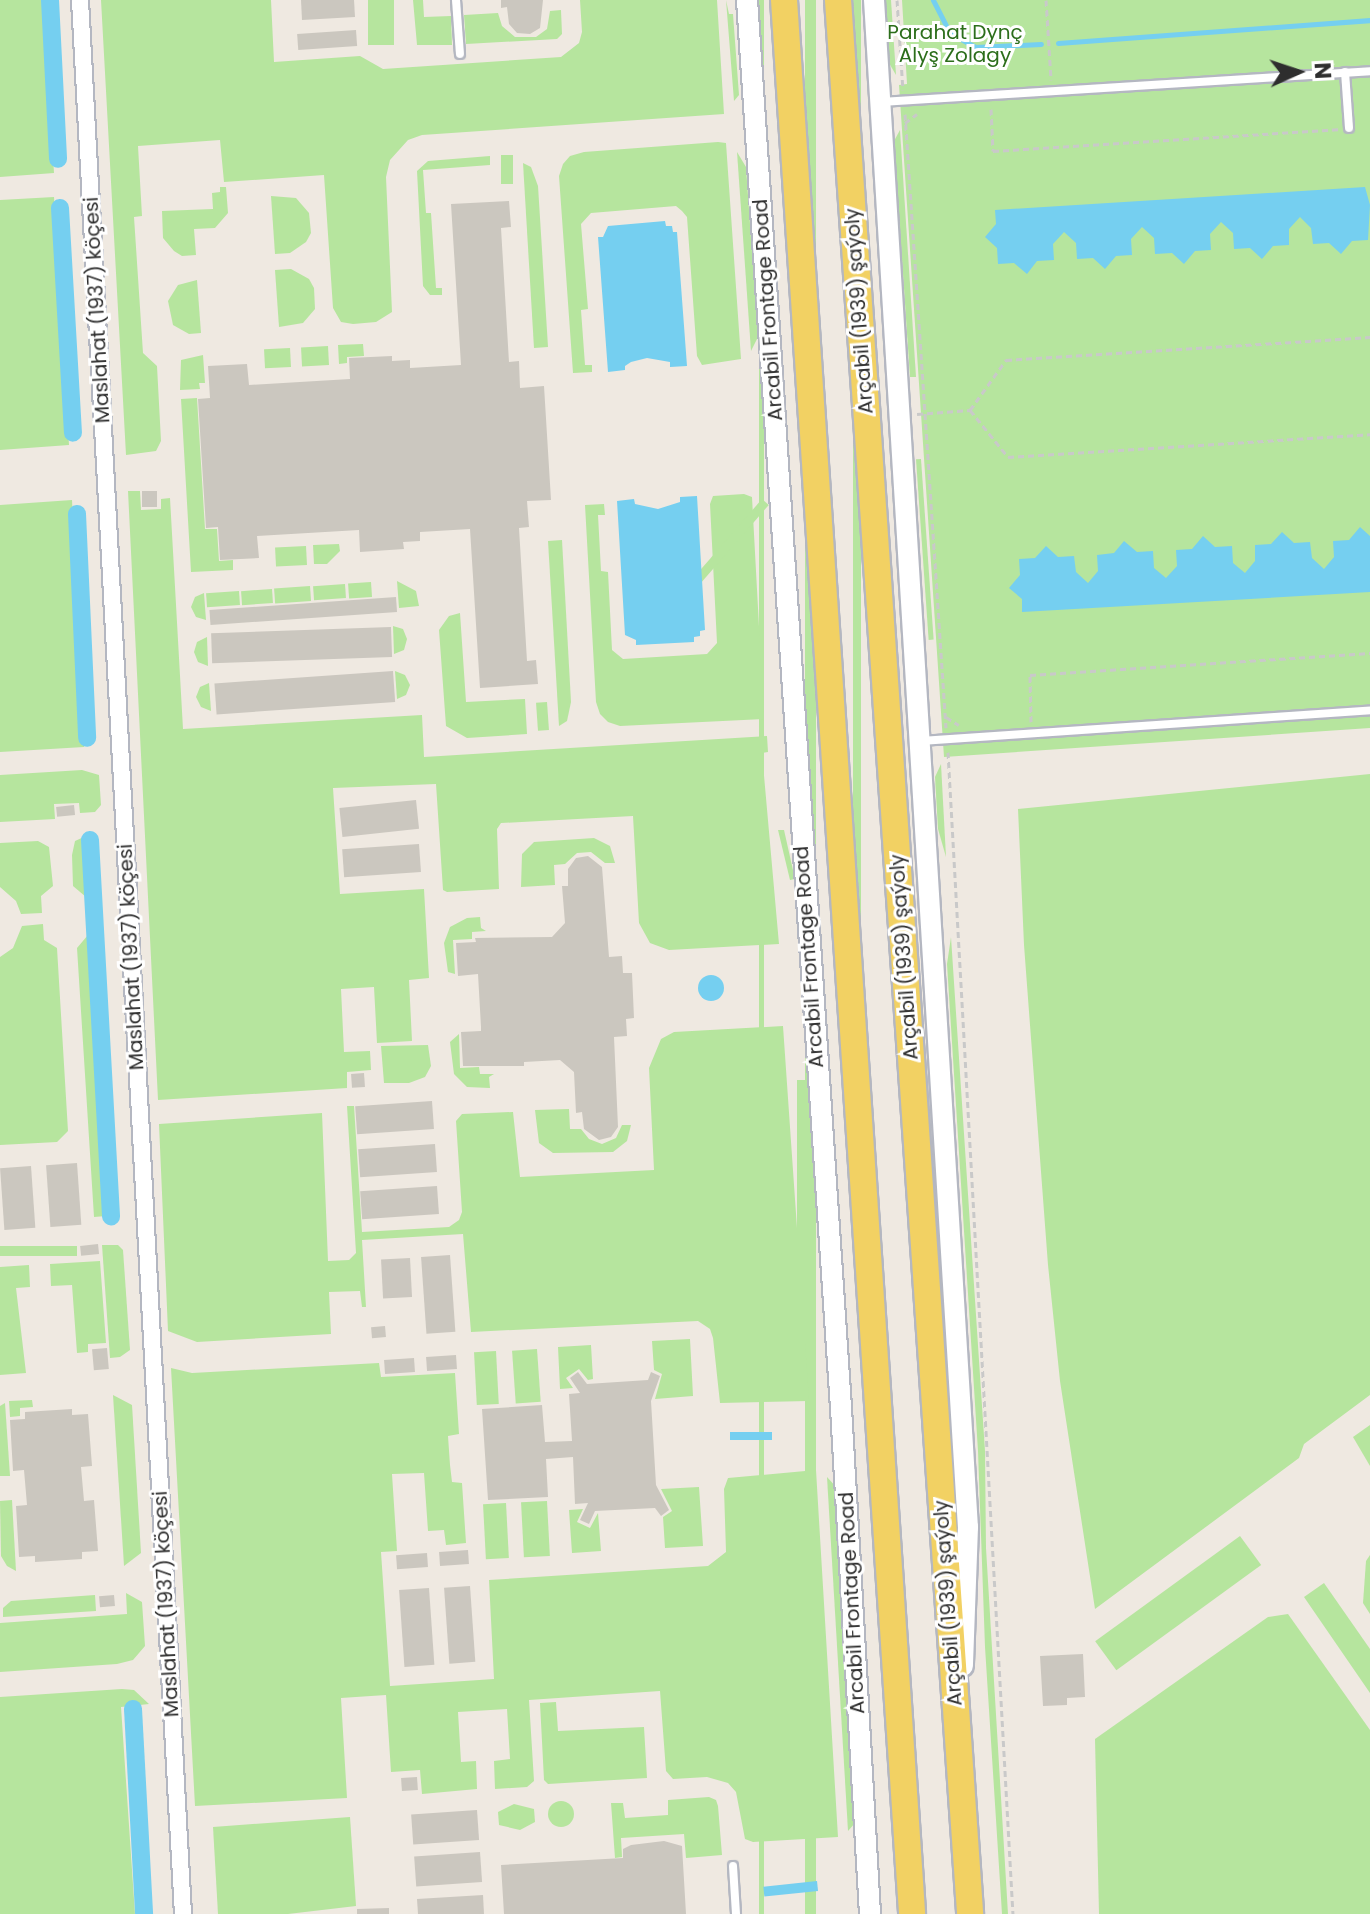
<!DOCTYPE html>
<meta charset="utf-8">
<style>
body{margin:0}
#map{position:relative;width:1370px;height:1914px;overflow:hidden;background:#efe9e1;font-family:Poppins,sans-serif}
div>[style]{position:absolute}
.green>*{inset:0;background:#b6e59e;transform-origin:0 0}
.round{border-radius:50%}
.water>*{inset:0;background:#75cff0;transform-origin:0 0}
.stream>*{height:5px;margin:-2.5px;padding:0 2.5px;transform-origin:2.5px;border-radius:2.5px;background:#75cff0}
.canal>*{height:18px;margin:-9px;padding:0 9px;transform-origin:9px;border-radius:9px;background:#75cff0}
.building>*{inset:0;background:#cbc7bf;transform-origin:0 0}
.path>*{height:3px;margin-top:-1.5px;transform-origin:0;background:repeating-linear-gradient(90deg,#c9c9c9 0 6px,transparent 0 10px)}
.roads{filter:drop-shadow(2px 0 #b4b7c1) drop-shadow(-2px 0 #b4b7c1) drop-shadow(0 2px #b4b7c1) drop-shadow(0 -2px #b4b7c1)}
.service>*{height:8px;margin:-4px;padding:0 4px;transform-origin:4px;border-radius:4px;background:#fff}
.minor>*{height:16px;margin:-8px;padding:0 8px;transform-origin:8px;border-radius:8px;background:#fff}
.tertiary>*{height:20px;margin:-10px;padding:0 10px;transform-origin:10px;border-radius:10px;background:#fff}
.primary>*{height:26px;margin:-13px;padding:0 13px;transform-origin:13px;border-radius:13px;background:#f2d163}
span{translate:-50% -50%;white-space:nowrap;text-align:center;line-height:1.15;-webkit-text-stroke:6px #fff;paint-order:stroke}
.park-label{font-size:20px;color:#2c6e1b}
.street-label{font-size:20px;color:#2e2e2e}
.north{position:absolute;left:1258px;top:32px;width:80px;height:80px;-webkit-text-stroke:6px #fff;paint-order:stroke;rotate:87deg;font-size:22px;font-weight:700;line-height:32px;text-align:center;color:#2e2e2e}
.north::after{content:'';display:block;margin:auto;width:28px;height:36px;background:#2e2e2e;clip-path:polygon(50% 0,100% 100%,50% 72%,0 100%)}
</style>
<div id="map">
<div class="green">
<div style="clip-path:polygon(0 0,43px 0,54px 173px,0 177px)"></div>
<div style="clip-path:polygon(101px 0,271px 0,274px 62px,360px 56px,383px 69px,561px 57px,579px 43px,582px 32px,580px 0,717px 0,724px 114px,422px 135px,408px 140px,390px 160px,386px 177px,392px 312px,376px 322px,353px 324px,341px 322px,333px 308px,324px 175px,224px 182px,220px 140px,138px 146px,142px 216px,134px 217px,143px 353px,157px 366px,161px 441px,156px 451px,126px 455px)"></div>
<div style="left:368px;top:0;width:26px;height:45px"></div>
<div style="clip-path:polygon(413px 0,423px 0,424px 17px,451px 16px,452px 45px,417px 45px)"></div>
<div style="clip-path:polygon(726px 0,729px 14px,733px 14px,739px 95px,734px 101px)"></div>
<div style="left:759px;top:0;width:5px;height:1918px"></div>
<div style="left:805px;top:0;width:11px;height:1918px"></div>
<div style="left:853px;top:0;width:8px;height:1256px"></div>
<div style="clip-path:polygon(885px 0,891px 0,896px 75px,889px 63px)"></div>
<div style="clip-path:polygon(902px 0,1370px 0,1370px 728px,944px 757px,899px 85px,907px 84px)"></div>
<div style="clip-path:polygon(561px 10px,562px 34px,557px 39px,466px 44px,464px 15px,498px 13px,502px 26px,515px 37px,536px 37px,547px 29px,550px 11px)"></div>
<div style="clip-path:polygon(900px 130px,916px 377px,910px 377px,894px 141px)"></div>
<div style="clip-path:polygon(718px 142px,726px 143px,741px 359px,702px 365px,697px 356px,687px 217px,682px 211px,676px 206px,591px 213px,581px 224px,588px 309px,581px 310px,585px 365px,592px 365px,592px 372px,573px 373px,559px 176px,563px 164px,570px 156px,584px 152px)"></div>
<div style="clip-path:polygon(737px 152px,746px 167px,758px 337px,751px 351px)"></div>
<div style="left:501px;top:155px;width:12px;height:29px"></div>
<div style="clip-path:polygon(490px 156px,490px 165px,423px 170px,426px 213px,431px 213px,436px 288px,442px 288px,442px 295px,430px 295px,423px 286px,417px 171px,428px 161px)"></div>
<div style="clip-path:polygon(523px 163px,531px 167px,538px 186px,548px 347px,534px 348px)"></div>
<div style="clip-path:polygon(220px 187px,226px 187px,228px 213px,215px 228px,194px 229px,196px 255px,182px 256px,174px 251px,163px 238px,162px 211px,213px 209px,212px 193px,220px 192px)"></div>
<div style="clip-path:polygon(271px 196px,296px 198px,309px 213px,311px 233px,306px 242px,290px 253px,275px 254px)"></div>
<div style="clip-path:polygon(54px 197px,69px 445px,0 450px,0 200px)"></div>
<div style="clip-path:polygon(291px 269px,309px 279px,314px 288px,315px 309px,303px 323px,279px 327px,275px 270px)"></div>
<div style="clip-path:polygon(197px 280px,201px 333px,189px 334px,173px 325px,168px 301px,178px 285px)"></div>
<div style="clip-path:polygon(363px 344px,364px 356px,347px 357px,347px 363px,339px 364px,338px 345px)"></div>
<div style="left:328px;top:346px;width:19px;height:27px;rotate:87deg"></div>
<div style="left:290px;top:348px;width:19px;height:26px;rotate:87deg"></div>
<div style="clip-path:polygon(203px 355px,205px 383px,199px 383px,200px 389px,180px 390px,181px 360px)"></div>
<div style="clip-path:polygon(197px 398px,205px 529px,217px 529px,219px 561px,233px 560px,233px 570px,191px 572px,181px 399px)"></div>
<div style="left:921px;top:459px;width:181px;height:5px;rotate:86deg"></div>
<div style="clip-path:polygon(128px 491px,140px 491px,141px 510px,161px 509px,161px 499px,170px 498px,183px 729px,422px 715px,424px 757px,767px 736px,768px 752px,762px 753px,779px 944px,669px 950px,650px 943px,639px 923px,633px 816px,501px 823px,497px 829px,499px 889px,447px 892px,443px 890px,436px 784px,333px 788px,340px 894px,424px 889px,429px 978px,409px 980px,412px 1041px,377px 1043px,374px 987px,341px 989px,344px 1052px,370px 1051px,371px 1070px,347px 1072px,347px 1088px,158px 1100px)"></div>
<div style="clip-path:polygon(744px 494px,752px 497px,764px 719px,620px 726px,608px 722px,600px 714px,596px 702px,585px 505px,604px 504px,605px 515px,598px 515px,601px 571px,608px 572px,612px 650px,623px 659px,707px 654px,717px 643px,710px 504px,713px 496px)"></div>
<div style="left:762px;top:499px;width:9px;height:152px;rotate:41deg"></div>
<div style="clip-path:polygon(72px 500px,84px 747px,0 752px,0 505px)"></div>
<div style="clip-path:polygon(562px 540px,571px 702px,567px 721px,559px 726px,548px 541px)"></div>
<div style="clip-path:polygon(339px 544px,340px 551px,327px 564px,314px 564px,313px 545px)"></div>
<div style="left:306px;top:546px;width:19px;height:31px;rotate:87deg"></div>
<div style="clip-path:polygon(397px 581px,416px 591px,419px 606px,399px 608px)"></div>
<div style="left:371px;top:582px;width:15px;height:23px;rotate:86deg"></div>
<div style="left:345px;top:584px;width:14px;height:32px;rotate:86deg"></div>
<div style="left:310px;top:586px;width:15px;height:36px;rotate:86deg"></div>
<div style="left:272px;top:589px;width:14px;height:31px;rotate:86deg"></div>
<div style="left:239px;top:591px;width:14px;height:33px;rotate:86deg"></div>
<div style="clip-path:polygon(204px 593px,205px 607px,206px 620px,196px 617px,191px 607px,195px 597px)"></div>
<div style="clip-path:polygon(460px 613px,466px 702px,525px 699px,527px 734px,467px 738px,446px 726px,439px 630px,449px 616px)"></div>
<div style="clip-path:polygon(393px 626px,403px 629px,407px 639px,404px 650px,394px 654px)"></div>
<div style="clip-path:polygon(207px 637px,208px 666px,198px 662px,194px 652px,197px 642px)"></div>
<div style="clip-path:polygon(395px 671px,405px 675px,410px 685px,406px 695px,397px 699px)"></div>
<div style="clip-path:polygon(209px 683px,211px 711px,201px 707px,196px 697px,200px 687px)"></div>
<div style="left:547px;top:702px;width:28px;height:11px;rotate:86deg"></div>
<div style="clip-path:polygon(941px 764px,946px 857px,938px 829px,935px 777px)"></div>
<div style="clip-path:polygon(82px 770px,99px 775px,101px 805px,95px 812px,80px 813px,79px 803px,54px 804px,55px 819px,0 822px,0 775px)"></div>
<div style="clip-path:polygon(1370px 774px,1370px 1395px,1304px 1444px,1299px 1458px,1095px 1609px,1060px 1381px,1048px 1265px,1024px 945px,1018px 809px)"></div>
<div style="clip-path:polygon(778px 830px,784px 830px,795px 879px,790px 880px)"></div>
<div style="clip-path:polygon(86px 836px,106px 1216px,94px 1217px,77px 948px,88px 935px,86px 897px,73px 886px,72px 855px,75px 841px)"></div>
<div style="clip-path:polygon(594px 838px,610px 846px,615px 863px,605px 863px,591px 852px,577px 853px,565px 864px,554px 865px,555px 885px,521px 887px,522px 854px,534px 842px)"></div>
<div style="clip-path:polygon(38px 841px,49px 847px,53px 886px,41px 896px,42px 913px,21px 914px,16px 901px,0 887px,0 843px)"></div>
<div style="clip-path:polygon(480px 917px,481px 928px,486px 931px,472px 932px,472px 939px,453px 940px,455px 974px,448px 972px,444px 943px,450px 927px,467px 918px)"></div>
<div style="clip-path:polygon(43px 924px,44px 940px,57px 948px,68px 1131px,57px 1142px,0 1145px,0 957px,13px 948px,22px 926px)"></div>
<div style="clip-path:polygon(951px 937px,985px 1451px,986px 1548px,1008px 1914px,1002px 1914px,985px 1647px,978px 1451px,947px 964px)"></div>
<div style="clip-path:polygon(783px 1026px,809px 1401px,720px 1403px,713px 1338px,710px 1329px,698px 1321px,471px 1332px,463px 1234px,362px 1240px,366px 1307px,362px 1307px,360px 1291px,329px 1292px,331px 1334px,197px 1342px,168px 1331px,159px 1124px,322px 1113px,328px 1261px,349px 1260px,356px 1253px,347px 1106px,354px 1106px,362px 1232px,449px 1227px,459px 1220px,462px 1212px,456px 1121px,462px 1114px,513px 1112px,520px 1177px,654px 1170px,649px 1068px,661px 1039px,674px 1032px)"></div>
<div style="clip-path:polygon(459px 1034px,460px 1068px,479px 1067px,480px 1074px,494px 1074px,489px 1077px,490px 1088px,467px 1087px,454px 1074px,450px 1042px)"></div>
<div style="clip-path:polygon(428px 1045px,431px 1066px,425px 1077px,409px 1083px,384px 1083px,381px 1046px)"></div>
<div style="left:797px;top:1080px;width:8px;height:314px"></div>
<div style="clip-path:polygon(569px 1109px,570px 1129px,581px 1129px,589px 1139px,602px 1144px,616px 1138px,622px 1125px,631px 1125px,627px 1141px,613px 1152px,553px 1153px,539px 1143px,535px 1110px)"></div>
<div style="clip-path:polygon(102px 1245px,118px 1245px,123px 1250px,130px 1350px,120px 1357px,110px 1358px)"></div>
<div style="left:77px;top:1246px;width:10px;height:77px;rotate:90deg"></div>
<div style="clip-path:polygon(100px 1261px,106px 1343px,88px 1344px,88px 1352px,77px 1353px,72px 1285px,51px 1286px,50px 1264px)"></div>
<div style="clip-path:polygon(29px 1265px,30px 1287px,16px 1288px,26px 1373px,0 1375px,0 1267px)"></div>
<div style="clip-path:polygon(690px 1339px,693px 1396px,655px 1399px,662px 1374px,654px 1370px,652px 1341px)"></div>
<div style="clip-path:polygon(591px 1345px,593px 1379px,588px 1380px,579px 1369px,566px 1378px,573px 1388px,560px 1389px,558px 1347px)"></div>
<div style="left:537px;top:1349px;width:53px;height:25px;rotate:86deg"></div>
<div style="left:496px;top:1351px;width:53px;height:22px;rotate:87deg"></div>
<div style="clip-path:polygon(379px 1363px,381px 1377px,455px 1373px,459px 1434px,448px 1436px,450px 1465px,452px 1482px,462px 1483px,466px 1543px,446px 1545px,444px 1530px,428px 1531px,424px 1473px,392px 1474px,397px 1551px,381px 1552px,390px 1686px,494px 1679px,489px 1580px,708px 1566px,726px 1552px,724px 1489px,728px 1478px,816px 1470px,838px 1837px,753px 1842px,745px 1839px,736px 1792px,728px 1783px,707px 1777px,673px 1779px,666px 1771px,660px 1691px,529px 1700px,534px 1781px,527px 1787px,495px 1789px,494px 1761px,510px 1759px,507px 1709px,458px 1712px,461px 1762px,476px 1761px,477px 1789px,422px 1794px,420px 1770px,391px 1772px,386px 1695px,341px 1698px,347px 1798px,195px 1806px,171px 1368px,192px 1373px)"></div>
<div style="clip-path:polygon(113px 1395px,132px 1405px,141px 1553px,124px 1566px)"></div>
<div style="clip-path:polygon(32px 1400px,33px 1407px,20px 1408px,20px 1416px,10px 1417px,9px 1401px)"></div>
<div style="clip-path:polygon(5px 1403px,10px 1476px,0 1476px,0 1406px)"></div>
<div style="clip-path:polygon(1370px 1425px,1370px 1466px,1353px 1437px)"></div>
<div style="clip-path:polygon(827px 1477px,837px 1488px,855px 1823px,848px 1831px)"></div>
<div style="clip-path:polygon(699px 1487px,703px 1546px,665px 1548px,663px 1517px,672px 1511px,661px 1489px)"></div>
<div style="clip-path:polygon(12px 1500px,16px 1571px,7px 1566px,1px 1556px,0 1501px)"></div>
<div style="left:547px;top:1501px;width:55px;height:26px;rotate:87deg"></div>
<div style="left:506px;top:1503px;width:55px;height:23px;rotate:87deg"></div>
<div style="clip-path:polygon(583px 1509px,577px 1522px,590px 1528px,598px 1513px,601px 1551px,572px 1553px,569px 1510px)"></div>
<div style="left:1240px;top:1536px;width:36px;height:179px;rotate:54deg"></div>
<div style="clip-path:polygon(1370px 1555px,1370px 1614px,1363px 1603px,1366px 1561px)"></div>
<div style="clip-path:polygon(1324px 1583px,1370px 1649px,1370px 1693px,1304px 1597px)"></div>
<div style="clip-path:polygon(126px 1593px,142px 1602px,145px 1646px,133px 1660px,117px 1664px,0 1672px,0 1623px,127px 1614px)"></div>
<div style="clip-path:polygon(95px 1595px,96px 1611px,3px 1617px,3px 1608px,11px 1601px)"></div>
<div style="clip-path:polygon(1288px 1614px,1370px 1730px,1370px 1914px,1099px 1914px,1095px 1739px,1268px 1617px)"></div>
<div style="clip-path:polygon(122px 1689px,134px 1690px,149px 1704px,121px 1707px,135px 1914px,0 1914px,0 1697px)"></div>
<div style="clip-path:polygon(556px 1702px,558px 1731px,644px 1727px,647px 1778px,548px 1784px,544px 1780px,540px 1703px)"></div>
<div style="clip-path:polygon(709px 1797px,716px 1800px,718px 1806px,722px 1855px,686px 1858px,684px 1834px,621px 1838px,622px 1857px,615px 1858px,611px 1803px,623px 1803px,625px 1818px,668px 1815px,668px 1800px)"></div>
<div class="round" style="left:548px;top:1801px;width:26px;height:26px"></div>
<div style="clip-path:polygon(514px 1804px,534px 1809px,535px 1822px,520px 1830px,499px 1825px,498px 1812px)"></div>
<div style="clip-path:polygon(350px 1817px,356px 1906px,288px 1914px,218px 1914px,213px 1827px)"></div>
</div>
<div class="water">
<div style="clip-path:polygon(1365px 187px,1370px 205px,1368px 240px,1352px 241px,1341px 254px,1329px 243px,1313px 244px,1311px 228px,1300px 217px,1289px 229px,1289px 245px,1273px 246px,1262px 259px,1250px 248px,1234px 249px,1233px 233px,1221px 222px,1210px 234px,1211px 250px,1195px 251px,1184px 264px,1172px 253px,1155px 254px,1154px 238px,1142px 227px,1131px 239px,1132px 255px,1116px 256px,1105px 269px,1093px 258px,1077px 259px,1076px 243px,1064px 232px,1053px 244px,1054px 260px,1037px 261px,1027px 274px,1014px 263px,998px 264px,997px 248px,985px 237px,996px 224px,995px 210px)"></div>
<div style="clip-path:polygon(665px 221px,666px 226px,672px 226px,673px 232px,677px 232px,687px 366px,670px 367px,670px 362px,647px 358px,631px 362px,625px 366px,625px 370px,608px 372px,598px 237px,603px 237px,608px 226px)"></div>
<div style="clip-path:polygon(697px 496px,705px 630px,700px 631px,700px 636px,694px 637px,694px 642px,636px 645px,636px 640px,625px 635px,617px 501px,634px 499px,635px 504px,658px 509px,680px 502px,680px 497px)"></div>
<div style="clip-path:polygon(1360px 527px,1370px 536px,1370px 592px,1022px 612px,1022px 599px,1009px 588px,1020px 575px,1019px 559px,1035px 558px,1046px 546px,1058px 557px,1074px 556px,1076px 572px,1088px 583px,1098px 571px,1097px 555px,1114px 553px,1124px 541px,1137px 552px,1153px 551px,1154px 568px,1166px 578px,1177px 566px,1176px 550px,1192px 549px,1203px 536px,1215px 547px,1232px 546px,1233px 563px,1245px 573px,1255px 561px,1255px 545px,1271px 544px,1282px 532px,1294px 543px,1310px 542px,1312px 558px,1324px 569px,1334px 557px,1333px 541px,1349px 540px)"></div>
<div class="round" style="left:698px;top:975px;width:26px;height:26px"></div>
<div style="left:772px;top:1432px;width:8px;height:42px;rotate:90deg"></div>
<div style="left:817px;top:1881px;width:10px;height:54px;rotate:84deg"></div>
</div>
<div class="stream">
<div style="left:933px;top:0;width:37px;rotate:63deg"></div>
<div style="left:950px;top:33px;width:29px;rotate:29deg"></div>
<div style="left:975px;top:47px;width:66px;rotate:-2.6deg"></div>
<div style="left:1058px;top:43px;width:313px;rotate:-4.2deg"></div>
</div>
<div class="canal">
<div style="left:50px;top:0;width:159px;rotate:87.1deg"></div>
<div style="left:60px;top:208px;width:225px;rotate:86.7deg"></div>
<div style="left:77px;top:514px;width:224px;rotate:87.4deg"></div>
<div style="left:90px;top:840px;width:377px;rotate:86.8deg"></div>
<div style="left:133px;top:1709px;width:205px;rotate:86.9deg"></div>
</div>
<div class="building">
<div style="clip-path:polygon(301px 0,354px 0,355px 17px,302px 20px)"></div>
<div style="clip-path:polygon(501px 0,543px 0,540px 28px,530px 34px,517px 33px,509px 24px,507px 7px,501px 8px)"></div>
<div style="left:356px;top:30px;width:16px;height:59px;rotate:86deg"></div>
<div style="clip-path:polygon(509px 201px,511px 227px,501px 228px,509px 362px,519px 361px,520px 388px,544px 386px,551px 500px,527px 501px,529px 527px,519px 528px,527px 661px,536px 660px,538px 684px,480px 688px,470px 529px,420px 532px,420px 541px,403px 542px,404px 549px,360px 552px,359px 530px,257px 536px,259px 558px,220px 560px,218px 527px,206px 528px,198px 399px,210px 398px,208px 366px,247px 364px,249px 385px,350px 379px,349px 358px,392px 356px,392px 361px,410px 360px,410px 368px,461px 365px,451px 204px)"></div>
<div style="left:142px;top:491px;width:15px;height:16px"></div>
<div style="left:396px;top:597px;width:15px;height:187px;rotate:86deg"></div>
<div style="left:391px;top:627px;width:30px;height:180px;rotate:88deg"></div>
<div style="left:393px;top:671px;width:31px;height:179px;rotate:86deg"></div>
<div style="left:416px;top:800px;width:29px;height:77px;rotate:84deg"></div>
<div style="left:74px;top:805px;width:10px;height:18px;rotate:84deg"></div>
<div style="left:419px;top:844px;width:28px;height:77px;rotate:86deg"></div>
<div style="clip-path:polygon(588px 856px,602px 867px,609px 957px,622px 956px,623px 973px,632px 973px,634px 1018px,626px 1019px,627px 1036px,614px 1037px,618px 1127px,611px 1137px,599px 1140px,584px 1129px,582px 1112px,576px 1113px,574px 1072px,560px 1060px,524px 1062px,524px 1066px,463px 1066px,461px 1032px,481px 1031px,481px 1027px,478px 974px,458px 976px,456px 943px,476px 942px,475px 938px,552px 937px,565px 923px,562px 886px,568px 886px,568px 869px,576px 858px)"></div>
<div style="left:364px;top:1073px;width:14px;height:13px;rotate:86deg"></div>
<div style="left:432px;top:1101px;width:28px;height:77px;rotate:86deg"></div>
<div style="left:435px;top:1144px;width:28px;height:77px;rotate:86deg"></div>
<div style="left:77px;top:1163px;width:62px;height:31px;rotate:86deg"></div>
<div style="left:31px;top:1166px;width:62px;height:31px;rotate:86deg"></div>
<div style="left:437px;top:1186px;width:28px;height:77px;rotate:86deg"></div>
<div style="left:98px;top:1244px;width:10px;height:18px;rotate:84deg"></div>
<div style="left:450px;top:1255px;width:77px;height:29px;rotate:86deg"></div>
<div style="left:410px;top:1258px;width:39px;height:29px;rotate:87deg"></div>
<div style="left:385px;top:1326px;width:11px;height:14px;rotate:85deg"></div>
<div style="left:107px;top:1348px;width:21px;height:15px;rotate:85deg"></div>
<div style="left:456px;top:1355px;width:14px;height:30px;rotate:86deg"></div>
<div style="left:414px;top:1358px;width:14px;height:30px;rotate:86deg"></div>
<div style="clip-path:polygon(578px 1372px,587px 1384px,648px 1380px,651px 1372px,660px 1376px,651px 1401px,656px 1485px,669px 1510px,661px 1516px,655px 1508px,595px 1511px,589px 1524px,580px 1520px,588px 1503px,575px 1504px,573px 1457px,546px 1459px,548px 1497px,488px 1500px,482px 1409px,542px 1405px,545px 1442px,572px 1441px,569px 1394px,580px 1393px,570px 1378px)"></div>
<div style="clip-path:polygon(72px 1409px,72px 1415px,88px 1414px,92px 1466px,81px 1467px,84px 1501px,94px 1500px,98px 1551px,82px 1552px,82px 1559px,35px 1562px,35px 1556px,19px 1557px,16px 1506px,27px 1505px,24px 1470px,13px 1471px,10px 1420px,25px 1419px,25px 1412px)"></div>
<div style="left:468px;top:1550px;width:14px;height:29px;rotate:86deg"></div>
<div style="left:427px;top:1553px;width:14px;height:31px;rotate:86deg"></div>
<div style="left:470px;top:1586px;width:76px;height:26px;rotate:86deg"></div>
<div style="left:429px;top:1588px;width:77px;height:30px;rotate:86deg"></div>
<div style="left:114px;top:1595px;width:11px;height:15px;rotate:85deg"></div>
<div style="clip-path:polygon(1083px 1654px,1085px 1697px,1067px 1698px,1067px 1705px,1043px 1706px,1040px 1656px)"></div>
<div style="left:417px;top:1777px;width:13px;height:16px;rotate:86deg"></div>
<div style="left:477px;top:1810px;width:30px;height:66px;rotate:86deg"></div>
<div style="clip-path:polygon(664px 1841px,682px 1846px,686px 1914px,504px 1914px,501px 1865px,623px 1858px,623px 1849px,631px 1845px)"></div>
<div style="left:480px;top:1852px;width:30px;height:66px;rotate:86deg"></div>
<div style="clip-path:polygon(483px 1895px,484px 1914px,418px 1914px,417px 1899px)"></div>
<div style="clip-path:polygon(389px 1908px,389px 1914px,357px 1914px,357px 1909px)"></div>
</div>
<div class="path">
<div style="left:897px;top:0;width:90px;rotate:86.2deg"></div>
<div style="left:1046px;top:0;width:80px;rotate:86.4deg"></div>
<div style="left:991px;top:109px;width:42px;rotate:87.3deg"></div>
<div style="left:993px;top:151px;width:346px;rotate:-3.6deg"></div>
<div style="left:905px;top:114px;width:615px;rotate:86.18deg"></div>
<div style="left:905px;top:123px;width:15px;rotate:-37deg"></div>
<div style="left:970px;top:410px;width:60px;rotate:51deg"></div>
<div style="left:1008px;top:457px;width:363px;rotate:-3.6deg"></div>
<div style="left:917px;top:414px;width:53px;rotate:-4.3deg"></div>
<div style="left:970px;top:410px;width:62px;rotate:-54.2deg"></div>
<div style="left:1006px;top:360px;width:365px;rotate:-3.6deg"></div>
<div style="left:946px;top:717px;width:15px;rotate:32deg"></div>
<div style="left:1031px;top:722px;width:47px;rotate:-91.2deg"></div>
<div style="left:1030px;top:675px;width:341px;rotate:-3.7deg"></div>
<div style="left:948px;top:752px;width:1164px;rotate:86.8deg"></div>
</div>
<div class="roads">
<div class="service">
<div style="left:456px;top:0;width:54px;rotate:85.8deg"></div>
<div style="left:1345px;top:72px;width:56px;rotate:85.9deg"></div>
<div style="left:881px;top:102px;width:490px;rotate:-3.6deg"></div>
<div style="left:921px;top:741px;width:450px;rotate:-3.9deg"></div>
<div style="left:733px;top:1866px;width:48px;rotate:86.4deg"></div>
</div>
<div class="minor">
<div style="left:80px;top:0;width:1917px;rotate:86.92deg"></div>
</div>
<div class="tertiary">
<div style="left:747px;top:0;width:1411px;rotate:86.18deg"></div>
<div style="left:841px;top:1408px;width:507px;rotate:86.72deg"></div>
<div style="left:874px;top:0;width:1530px;rotate:86.48deg"></div>
<div style="left:968px;top:1527px;width:139px;rotate:92.1deg"></div>
</div>
<div class="primary">
<div style="left:784px;top:0;width:1918px;rotate:86.17deg"></div>
<div style="left:838px;top:0;width:1919px;rotate:86.05deg"></div>
</div>
</div>
<div class="park-label">
<span style="left:955px;top:44px">Parahat Dynç<br>Alyş Zolagy</span>
</div>
<div class="street-label">
<span style="left:97px;top:310px;rotate:-93deg">Maslahat (1937) köçesi</span>
<span style="left:768px;top:310px;rotate:-94deg">Arcabil Frontage Road</span>
<span style="left:859px;top:311px;rotate:-94deg">Arçabil (1939) şaýoly</span>
<span style="left:131px;top:957px;rotate:-93deg">Maslahat (1937) köçesi</span>
<span style="left:809px;top:957px;rotate:-94deg">Arcabil Frontage Road</span>
<span style="left:904px;top:957px;rotate:-94deg">Arçabil (1939) şaýoly</span>
<span style="left:852px;top:1603px;rotate:-93deg">Arcabil Frontage Road</span>
<span style="left:948px;top:1603px;rotate:-94deg">Arçabil (1939) şaýoly</span>
<span style="left:166px;top:1604px;rotate:-93deg">Maslahat (1937) köçesi</span>
</div>
<div class="north">N</div>
</div>
